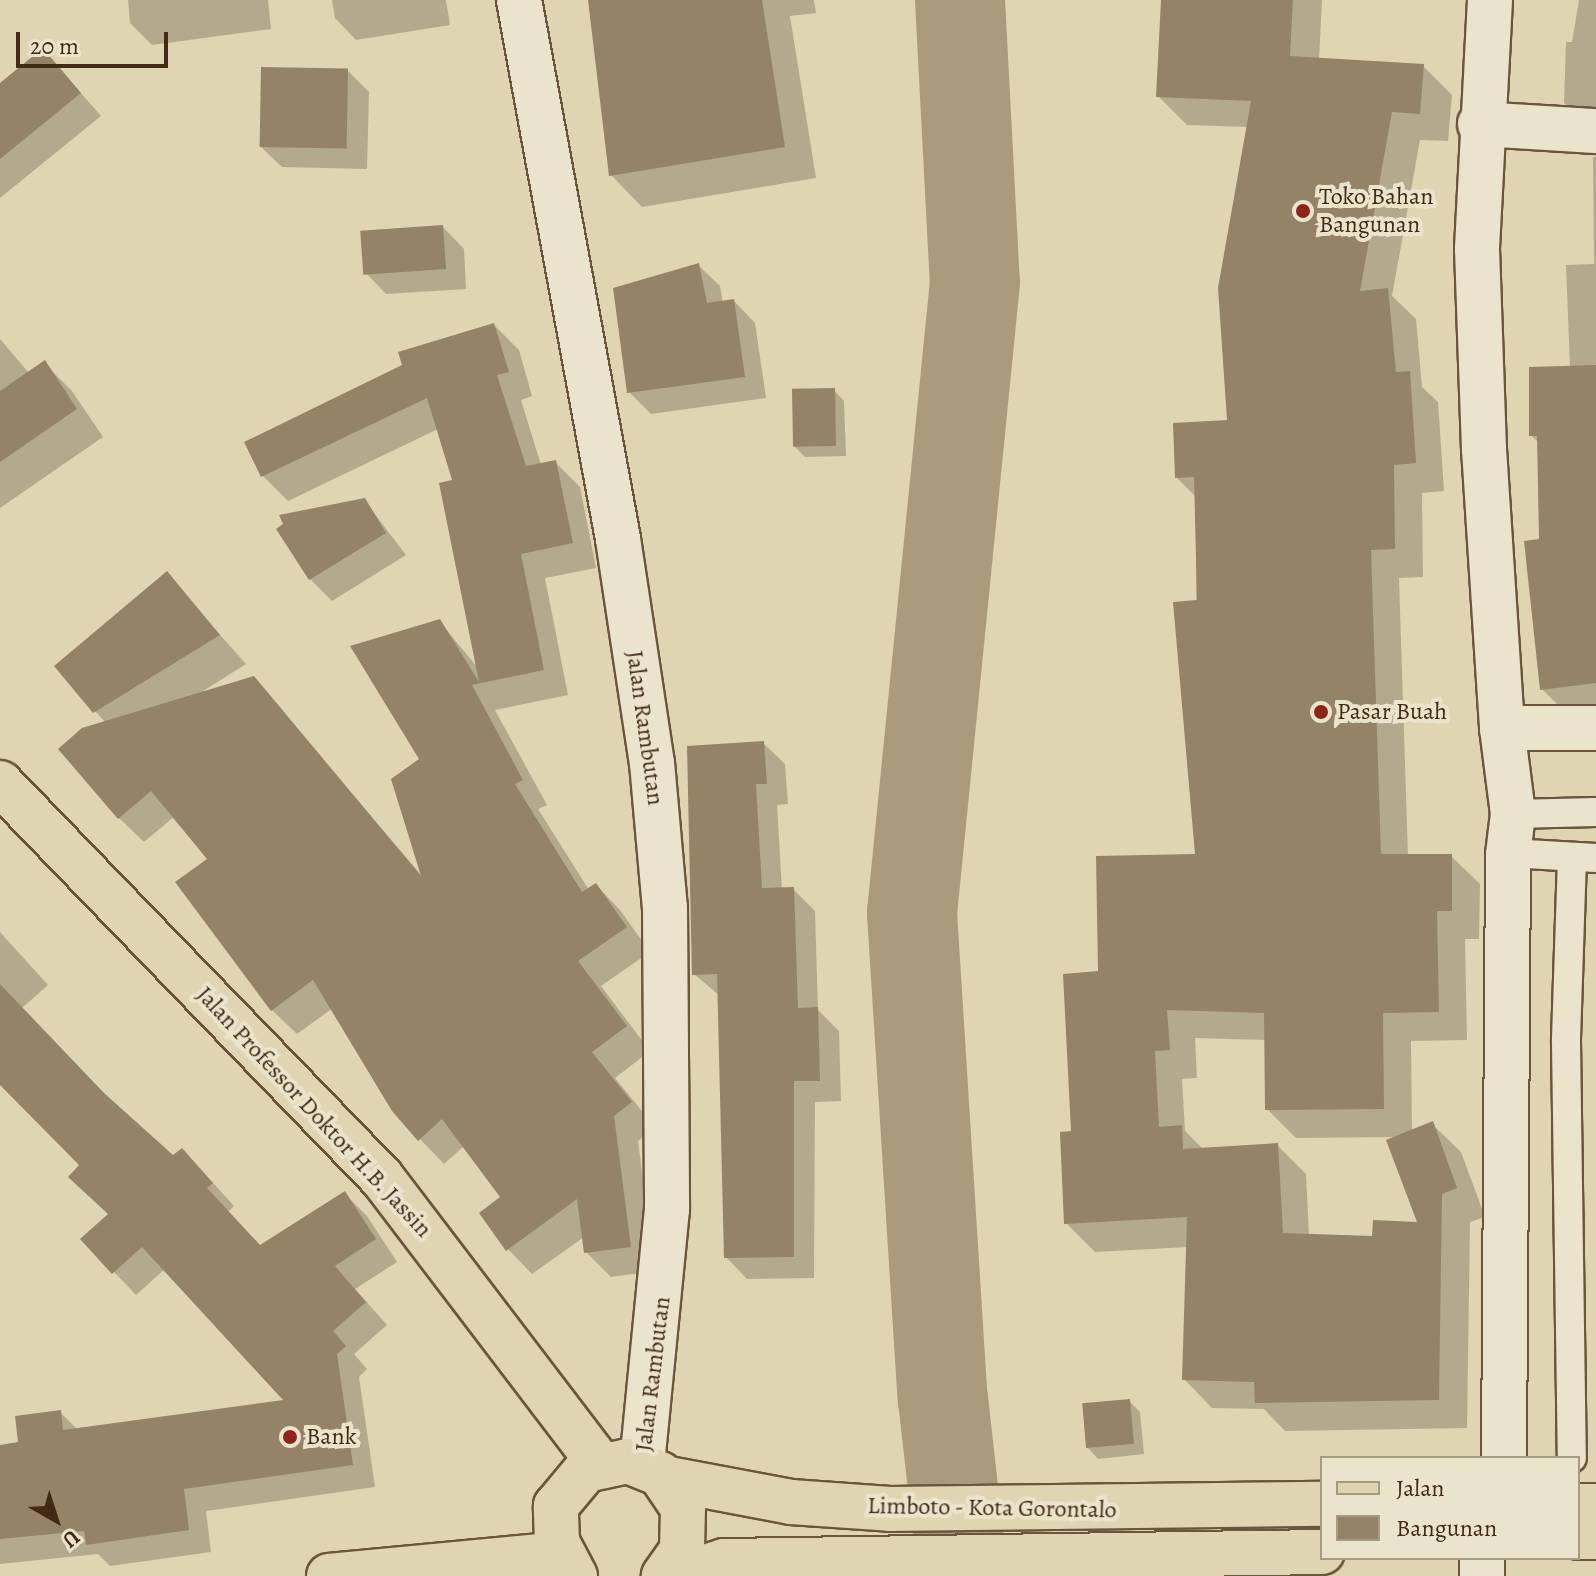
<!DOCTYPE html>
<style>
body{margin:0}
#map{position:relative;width:1596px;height:1576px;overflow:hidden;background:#e0d5b2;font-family:Alegreya,serif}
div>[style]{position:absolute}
.shadow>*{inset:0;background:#0003}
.river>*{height:90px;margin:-45px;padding:0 45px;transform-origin:45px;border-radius:45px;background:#aa9b7d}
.building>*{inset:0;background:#948367;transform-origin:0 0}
.roads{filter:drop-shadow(2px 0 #69563c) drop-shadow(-2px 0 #69563c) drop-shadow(0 2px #69563c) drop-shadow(0 -2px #69563c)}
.service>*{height:28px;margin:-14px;padding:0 14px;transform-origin:14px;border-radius:14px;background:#ebe4cd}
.minor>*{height:44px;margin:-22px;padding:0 22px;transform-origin:22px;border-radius:22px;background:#ebe4cd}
.tertiary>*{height:44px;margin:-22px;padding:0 22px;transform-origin:22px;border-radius:22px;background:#ebe4cd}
.primary>*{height:44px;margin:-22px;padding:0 22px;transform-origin:22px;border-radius:22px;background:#e0d5b2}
.trunk>*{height:44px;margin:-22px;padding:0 22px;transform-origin:22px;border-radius:22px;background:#e0d5b2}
.dots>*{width:22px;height:22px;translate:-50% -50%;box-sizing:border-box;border:4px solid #ebe4cd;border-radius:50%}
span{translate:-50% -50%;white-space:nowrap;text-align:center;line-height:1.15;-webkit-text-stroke:8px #ebe4cd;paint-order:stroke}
.poi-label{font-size:24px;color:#412b15}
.left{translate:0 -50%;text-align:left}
.street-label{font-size:24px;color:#412b15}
.legend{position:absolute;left:1320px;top:1456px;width:260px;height:104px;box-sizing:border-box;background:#ebe4cd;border:2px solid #a79a83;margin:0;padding:10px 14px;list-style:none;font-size:24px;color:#412b15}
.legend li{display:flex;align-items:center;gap:16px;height:40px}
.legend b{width:40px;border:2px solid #a79a83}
.north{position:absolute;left:16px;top:1480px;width:80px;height:80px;-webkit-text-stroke:6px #ebe4cd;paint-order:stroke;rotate:141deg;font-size:22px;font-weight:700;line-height:32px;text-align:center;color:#412b15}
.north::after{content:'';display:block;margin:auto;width:28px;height:36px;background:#412b15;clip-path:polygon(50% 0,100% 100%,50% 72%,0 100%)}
.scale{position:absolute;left:16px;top:32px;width:152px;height:36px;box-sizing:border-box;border:4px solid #412b15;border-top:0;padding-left:10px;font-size:24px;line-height:28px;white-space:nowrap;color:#412b15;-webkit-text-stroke:6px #ebe4cd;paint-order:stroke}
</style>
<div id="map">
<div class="shadow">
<div style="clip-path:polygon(128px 0,268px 0,271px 29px,152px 45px,130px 23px)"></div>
<div style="clip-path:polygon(332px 0,446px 0,450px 25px,356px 40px,335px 18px)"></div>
<div style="clip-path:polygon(590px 0,814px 0,816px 13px,790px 16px,816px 178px,642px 207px,611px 175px)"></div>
<div style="clip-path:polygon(evenodd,1163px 0,1322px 0,1319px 60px,1423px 66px,1452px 95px,1448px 141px,1420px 140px,1392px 296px,1416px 319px,1422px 387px,1438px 402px,1444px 491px,1422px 493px,1423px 577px,1399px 578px,1408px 856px,1451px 856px,1480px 884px,1479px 939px,1465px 939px,1467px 1040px,1411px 1041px,1412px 1132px,1432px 1124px,1461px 1152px,1485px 1217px,1470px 1222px,1467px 1428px,1285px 1431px,1264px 1409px,1212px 1408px,1184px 1379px,1188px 1247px,1095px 1252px,1066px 1223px,1073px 1133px,1100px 973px,1197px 856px,1196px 497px,1177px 478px,1229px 422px,1248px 127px,1187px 125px,1158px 96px,1163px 0,1195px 1038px,1266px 1040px,1267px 1109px,1296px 1138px,1398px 1137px,1420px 1224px,1374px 1238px,1309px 1236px,1306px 1174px,1277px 1145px,1203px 1149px,1185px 1131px,1182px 1079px,1197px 1078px,1195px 1038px)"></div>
<div style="clip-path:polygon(1579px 0,1596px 0,1596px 131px,1564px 103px,1566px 42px,1572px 42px)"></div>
<div style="clip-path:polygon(43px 50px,101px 116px,0 198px,0 86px)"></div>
<div style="clip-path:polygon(347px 70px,369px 92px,367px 169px,282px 167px,260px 146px)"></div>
<div style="clip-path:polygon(1593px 157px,1596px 157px,1596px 713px,1569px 716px,1542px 689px,1539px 443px,1531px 435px,1570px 368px,1566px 265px,1594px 264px)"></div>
<div style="clip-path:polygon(443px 227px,464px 249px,466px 289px,386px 294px,365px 272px)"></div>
<div style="clip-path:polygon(698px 265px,720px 286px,723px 303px,734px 301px,755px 323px,766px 398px,651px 414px,629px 392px)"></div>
<div style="clip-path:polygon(494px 325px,519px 350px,532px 396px,521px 400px,541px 465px,555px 462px,580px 487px,596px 568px,545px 578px,568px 695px,495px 710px,547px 805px,538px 809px,589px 890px,596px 885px,620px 910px,650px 952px,601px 986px,650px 1051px,615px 1078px,655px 1127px,638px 1141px,655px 1271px,611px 1277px,586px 1252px,584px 1237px,532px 1274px,508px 1249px,503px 1198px,464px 1146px,444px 1164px,420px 1139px,333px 1008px,297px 1034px,272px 1010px,210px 859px,175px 816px,144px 842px,119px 818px,106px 723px,95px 711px,166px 574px,246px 664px,200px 693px,253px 678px,423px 877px,439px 621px,478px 668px,455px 482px,438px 429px,288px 501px,263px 476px,247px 443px)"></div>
<div style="clip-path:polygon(0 339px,29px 373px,44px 363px,72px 391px,103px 437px,0 508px)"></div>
<div style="clip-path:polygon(834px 390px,844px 401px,846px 456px,805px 457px,794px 446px)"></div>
<div style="clip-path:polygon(364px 500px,406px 555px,332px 601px,310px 579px)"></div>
<div style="clip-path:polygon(763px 743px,785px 764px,788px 804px,777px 805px,782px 890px,793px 889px,815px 911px,818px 1010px,839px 1031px,841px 1101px,815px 1102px,814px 1278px,747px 1279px,726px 1257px,720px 996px,694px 974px)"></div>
<div style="clip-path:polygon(0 932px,48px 985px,22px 1008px,110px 1101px,173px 1158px,204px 1173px,234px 1206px,228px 1212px,261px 1247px,344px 1193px,367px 1216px,397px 1262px,355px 1289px,387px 1325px,354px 1354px,367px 1369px,359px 1377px,375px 1487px,206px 1511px,211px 1552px,110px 1566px,98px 1554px,0 1564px,0 1446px,20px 1444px,60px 1412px,78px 1430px,287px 1402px,165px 1269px,136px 1295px,83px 1239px,110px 1215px,82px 1165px,0 1082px)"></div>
<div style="clip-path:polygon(1129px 1401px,1140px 1412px,1144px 1454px,1098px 1459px,1088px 1448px)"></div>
</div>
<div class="river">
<div style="left:960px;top:0;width:282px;rotate:87deg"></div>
<div style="left:975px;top:282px;width:634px;rotate:95.7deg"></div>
<div style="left:912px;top:913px;width:487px;rotate:86.4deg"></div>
<div style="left:943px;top:1399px;width:178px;rotate:83.6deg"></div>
</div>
<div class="building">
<div style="clip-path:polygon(588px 0,762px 0,785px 147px,609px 176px)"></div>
<div style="clip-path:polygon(1161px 0,1293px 0,1290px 56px,1424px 64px,1420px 114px,1392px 112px,1360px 291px,1388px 288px,1396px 372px,1410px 371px,1416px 463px,1394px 465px,1395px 549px,1371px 550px,1381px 854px,1452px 854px,1452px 911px,1437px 911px,1439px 1012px,1383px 1013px,1384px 1109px,1265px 1110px,1264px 1013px,1167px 1010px,1170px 1050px,1155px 1051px,1159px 1127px,1182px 1125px,1183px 1149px,1278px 1143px,1283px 1233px,1372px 1236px,1373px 1220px,1417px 1222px,1386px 1140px,1433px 1121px,1457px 1188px,1442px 1194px,1439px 1400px,1255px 1403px,1254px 1382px,1182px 1380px,1187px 1217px,1064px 1224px,1060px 1132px,1071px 1131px,1063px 974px,1098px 971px,1096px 856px,1195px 854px,1173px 602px,1197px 600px,1194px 477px,1175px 478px,1173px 423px,1227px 420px,1218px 288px,1251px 101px,1156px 97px)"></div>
<div style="clip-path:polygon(43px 48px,81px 93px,0 159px,0 83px)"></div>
<div style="left:261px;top:67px;width:87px;height:80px;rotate:1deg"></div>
<div style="left:443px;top:225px;width:44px;height:83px;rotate:86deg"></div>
<div style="clip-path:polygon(699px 263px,707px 303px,734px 299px,745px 377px,627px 393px,613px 288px)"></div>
<div style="clip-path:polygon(494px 323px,509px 372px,497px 375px,526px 466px,556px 460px,573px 543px,521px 554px,544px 670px,472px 685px,523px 780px,515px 784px,582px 892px,596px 883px,627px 927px,578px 961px,627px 1026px,592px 1052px,632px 1102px,614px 1116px,631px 1247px,584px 1253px,577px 1199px,506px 1251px,479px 1213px,500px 1197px,442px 1119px,418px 1141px,392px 1111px,313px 980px,271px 1011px,175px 882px,207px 859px,151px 791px,118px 819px,58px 749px,82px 728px,254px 676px,421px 876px,391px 779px,419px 759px,350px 646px,440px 619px,479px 682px,439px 483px,452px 480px,427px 398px,261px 477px,244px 442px,402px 365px,398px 352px)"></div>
<div style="clip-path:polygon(45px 360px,77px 409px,0 462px,0 391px)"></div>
<div style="clip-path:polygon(1596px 365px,1596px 683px,1540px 690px,1524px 541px,1539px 539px,1537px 436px,1529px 436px,1529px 367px)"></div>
<div style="left:835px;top:388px;width:58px;height:43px;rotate:89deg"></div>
<div style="clip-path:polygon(365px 498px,386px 533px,309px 580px,276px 529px,283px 524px,279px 515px)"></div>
<div style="clip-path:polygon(167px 571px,220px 635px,93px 713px,54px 666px)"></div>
<div style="clip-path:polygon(764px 741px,767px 784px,756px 784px,762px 888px,794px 887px,798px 1008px,818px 1007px,820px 1081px,794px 1081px,794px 1257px,724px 1258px,717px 974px,692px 975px,687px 746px)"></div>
<div style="clip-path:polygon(0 984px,104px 1093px,173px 1155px,182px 1148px,213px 1183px,207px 1188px,260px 1245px,345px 1191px,376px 1239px,335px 1266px,366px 1302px,333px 1331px,346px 1346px,337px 1354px,353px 1465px,184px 1489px,189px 1530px,86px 1545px,84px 1531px,0 1539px,0 1445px,18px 1442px,15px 1416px,61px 1410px,63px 1430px,283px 1400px,142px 1247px,112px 1274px,80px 1239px,108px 1214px,68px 1177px,79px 1165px,0 1085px)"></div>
<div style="left:1130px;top:1399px;width:45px;height:48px;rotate:85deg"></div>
</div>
<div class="roads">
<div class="service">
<div style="left:1513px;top:814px;width:83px;rotate:-1.4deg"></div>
<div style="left:1509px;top:853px;width:87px;rotate:3.3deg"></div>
<div style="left:1572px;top:858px;width:184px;rotate:91.9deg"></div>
<div style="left:1566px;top:1042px;width:416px;rotate:89.2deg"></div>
</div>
<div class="minor">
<div style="left:1490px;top:0;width:249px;rotate:93deg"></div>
<div style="left:1477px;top:249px;width:200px;rotate:88deg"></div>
<div style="left:1484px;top:449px;width:280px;rotate:86.3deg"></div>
<div style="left:1502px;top:728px;width:87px;rotate:82.7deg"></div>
<div style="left:1513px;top:814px;width:41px;rotate:97deg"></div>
<div style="left:1508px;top:855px;width:603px;rotate:90.38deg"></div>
<div style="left:1480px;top:124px;width:116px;rotate:3.5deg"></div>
<div style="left:1502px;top:728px;width:94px"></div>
<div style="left:1482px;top:1576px;width:18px;rotate:-90deg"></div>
</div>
<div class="tertiary">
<div style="left:519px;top:0;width:548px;rotate:79.59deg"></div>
<div style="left:618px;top:539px;width:227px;rotate:81.4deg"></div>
<div style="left:652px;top:763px;width:146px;rotate:84.9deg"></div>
<div style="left:665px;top:908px;width:301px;rotate:89.6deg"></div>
<div style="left:667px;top:1209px;width:256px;rotate:95.6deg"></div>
</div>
<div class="primary">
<div style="left:329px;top:1576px;width:234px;rotate:-5.4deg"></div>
</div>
<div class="trunk">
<div style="left:0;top:783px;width:549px;rotate:45.96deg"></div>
<div style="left:382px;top:1178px;width:360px;rotate:52.7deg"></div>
<div style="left:664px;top:1478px;width:129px;rotate:10.7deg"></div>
<div style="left:791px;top:1502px;width:99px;rotate:4deg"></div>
<div style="left:890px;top:1509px;width:432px;rotate:-0.7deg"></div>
<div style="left:1578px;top:1506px;width:18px"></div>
<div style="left:1578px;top:1537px;width:18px"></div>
<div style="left:575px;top:1576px;width:38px;rotate:-118deg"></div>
<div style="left:557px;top:1542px;width:36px;rotate:-92deg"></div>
<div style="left:556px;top:1506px;width:47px;rotate:-50.2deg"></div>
<div style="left:586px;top:1470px;width:43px;rotate:-12.1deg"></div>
<div style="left:628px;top:1461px;width:35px;rotate:22deg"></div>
<div style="left:660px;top:1474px;width:41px;rotate:55.9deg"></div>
<div style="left:683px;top:1508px;width:42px;rotate:91.4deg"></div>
<div style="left:682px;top:1550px;width:32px;rotate:125deg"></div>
<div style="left:678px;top:1576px;width:48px;rotate:-18.1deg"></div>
<div style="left:724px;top:1561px;width:598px;rotate:-0.86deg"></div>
</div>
</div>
<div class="dots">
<div style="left:1303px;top:211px;background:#8f2418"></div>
<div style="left:1321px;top:712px;background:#8f2418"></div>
<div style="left:290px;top:1437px;background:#8f2418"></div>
</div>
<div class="poi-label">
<span class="left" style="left:1319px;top:211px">Toko Bahan<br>Bangunan</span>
<span class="left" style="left:1337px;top:712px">Pasar Buah</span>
<span class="left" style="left:306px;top:1437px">Bank</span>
</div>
<div class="street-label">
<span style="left:645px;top:728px;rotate:82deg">Jalan Rambutan</span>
<span style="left:314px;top:1112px;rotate:47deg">Jalan Professor Doktor H.B. Jassin</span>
<span style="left:653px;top:1374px;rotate:-83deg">Jalan Rambutan</span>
<span style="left:992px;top:1508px;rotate:1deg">Limboto - Kota Gorontalo</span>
</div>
<ul class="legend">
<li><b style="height:10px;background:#e0d5b2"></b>Jalan</li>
<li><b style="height:22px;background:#948367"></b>Bangunan</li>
</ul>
<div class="north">U</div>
<div class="scale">20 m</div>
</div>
